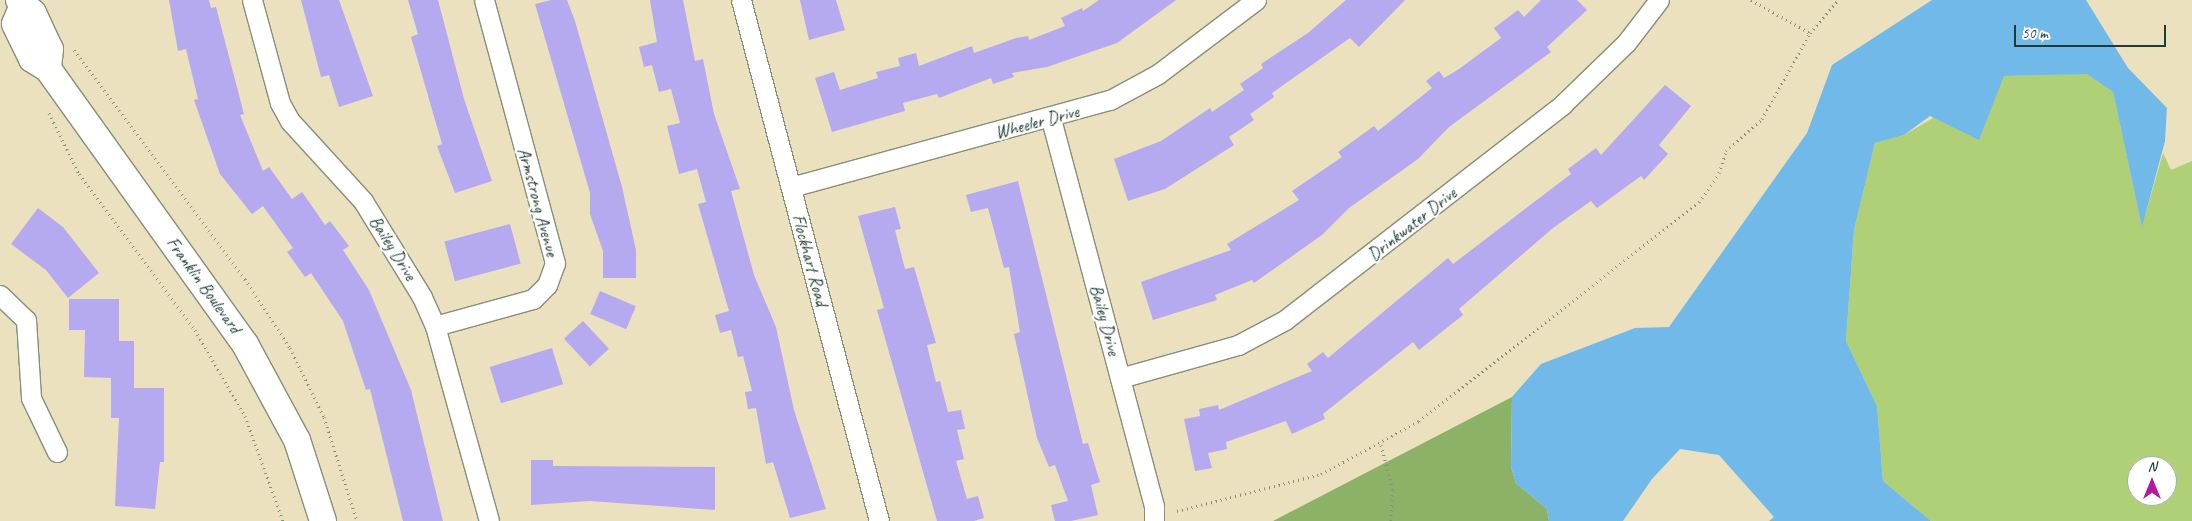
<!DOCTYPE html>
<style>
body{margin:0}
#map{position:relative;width:2192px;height:521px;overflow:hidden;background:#ebe1bf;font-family:Caveat,sans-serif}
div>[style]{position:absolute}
.green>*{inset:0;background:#b0d078}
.forest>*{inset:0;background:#8cb268}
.water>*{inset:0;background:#71b9e8}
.building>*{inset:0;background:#b5a9ef;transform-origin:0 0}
.path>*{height:3px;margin-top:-1.5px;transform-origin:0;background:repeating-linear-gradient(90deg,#858f7a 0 1px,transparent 0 5px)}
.roads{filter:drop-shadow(1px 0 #858f7a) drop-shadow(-1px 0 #858f7a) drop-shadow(0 1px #858f7a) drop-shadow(0 -1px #858f7a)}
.minor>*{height:19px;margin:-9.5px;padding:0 9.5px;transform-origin:9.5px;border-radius:9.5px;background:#fff}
.secondary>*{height:26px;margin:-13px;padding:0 13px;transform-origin:13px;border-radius:13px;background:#fff}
span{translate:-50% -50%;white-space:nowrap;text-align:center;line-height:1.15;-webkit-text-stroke:4.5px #fff;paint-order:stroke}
.street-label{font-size:18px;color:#1f3d34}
.north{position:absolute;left:2127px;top:456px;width:50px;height:50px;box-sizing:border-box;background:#fff;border:1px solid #a5b1ae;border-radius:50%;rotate:0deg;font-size:14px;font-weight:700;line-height:20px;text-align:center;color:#1f3d34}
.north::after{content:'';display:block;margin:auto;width:18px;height:22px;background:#b5179e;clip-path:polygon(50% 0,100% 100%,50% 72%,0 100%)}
.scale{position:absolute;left:2014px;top:25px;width:152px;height:22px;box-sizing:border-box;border:2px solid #1f3d34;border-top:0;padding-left:6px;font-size:15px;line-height:18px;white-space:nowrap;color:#1f3d34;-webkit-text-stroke:4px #fff;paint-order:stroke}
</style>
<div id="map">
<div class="green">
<div style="clip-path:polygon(evenodd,2087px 73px,2113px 92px,2142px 226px,2163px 153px,2171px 170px,2192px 161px,2192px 521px,1931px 521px,1883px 481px,1877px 406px,1846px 341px,1854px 230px,1875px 143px,1904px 135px,2004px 76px,2087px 73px,2137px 466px,2167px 466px,2167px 496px,2137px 496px,2137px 466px)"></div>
</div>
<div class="forest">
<div style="clip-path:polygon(1512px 397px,1511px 467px,1516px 483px,1547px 509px,1549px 521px,1273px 521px)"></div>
</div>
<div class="water">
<div style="clip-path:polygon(1932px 0,2086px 0,2128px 68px,2167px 108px,2165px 141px,2142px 227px,2113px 92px,2087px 74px,2004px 76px,1979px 140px,1930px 116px,1904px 135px,1875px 143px,1854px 230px,1846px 341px,1877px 406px,1883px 481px,1931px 521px,1769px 521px,1774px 517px,1719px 455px,1680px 449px,1652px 479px,1623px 521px,1549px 521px,1547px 509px,1516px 483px,1511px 467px,1512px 397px,1541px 364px,1635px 328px,1669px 327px,1807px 133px,1832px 65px)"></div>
</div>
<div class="building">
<div style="clip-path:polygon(169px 0,209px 0,211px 8px,216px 7px,244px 114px,240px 115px,263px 171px,269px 167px,292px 199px,302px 192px,325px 225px,330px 221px,349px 246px,343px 250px,369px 290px,411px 390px,443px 521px,403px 521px,370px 389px,366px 390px,343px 321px,311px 273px,305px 277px,287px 252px,293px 248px,263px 206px,252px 214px,220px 174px,194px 100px,198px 99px,186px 49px,178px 51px)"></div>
<div style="clip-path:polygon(301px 0,339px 0,373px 96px,339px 107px,329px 75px,321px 77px)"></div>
<div style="clip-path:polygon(408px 0,438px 0,464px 99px,492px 181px,455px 193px,437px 146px,442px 144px,411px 37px,418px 34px)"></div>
<div style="clip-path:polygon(551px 0,567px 0,575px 21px,622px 187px,636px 250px,636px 278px,603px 278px,603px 251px,590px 214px,590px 193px,535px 4px)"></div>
<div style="clip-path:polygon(650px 0,683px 0,695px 61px,703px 59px,714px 114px,740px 189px,731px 191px,754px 275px,776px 327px,794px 410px,826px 509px,790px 518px,773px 462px,766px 464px,756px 408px,748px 409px,745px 392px,752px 391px,743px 356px,738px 357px,731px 330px,720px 333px,715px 315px,729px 311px,698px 204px,706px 202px,697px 169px,679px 174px,667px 126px,680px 123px,671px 89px,659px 92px,652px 65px,644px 67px,639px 47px,657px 42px)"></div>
<div style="clip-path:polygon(800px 0,836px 0,845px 30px,809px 40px)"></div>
<div style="clip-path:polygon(1099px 0,1176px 0,1117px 43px,1047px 67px,1012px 73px,1014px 77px,993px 84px,991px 78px,939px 98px,937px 94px,903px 103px,905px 111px,832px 132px,815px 78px,834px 72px,840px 90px,878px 78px,876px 72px,900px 66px,898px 58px,916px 53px,919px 66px,972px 46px,974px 53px,1016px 38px,1028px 36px,1029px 40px,1065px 26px,1061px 18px,1082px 8px,1083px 11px)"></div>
<div style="clip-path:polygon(1346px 0,1405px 0,1359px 47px,1350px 38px,1272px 93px,1274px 97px,1250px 114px,1254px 120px,1229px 137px,1234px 145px,1165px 189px,1128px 201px,1114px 159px,1161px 141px,1210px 108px,1212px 112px,1244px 90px,1240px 84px,1263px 68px,1261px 64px,1308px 33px)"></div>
<div style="clip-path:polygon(1541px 0,1577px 0,1587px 10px,1547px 47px,1551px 52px,1449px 127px,1418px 159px,1349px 208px,1322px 235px,1254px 283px,1252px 280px,1215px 295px,1217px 300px,1153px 320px,1141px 282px,1231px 250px,1227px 244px,1299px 200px,1292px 191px,1342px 157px,1338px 152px,1374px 126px,1378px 131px,1432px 88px,1426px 81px,1439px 71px,1444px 78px,1459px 69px,1501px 38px,1494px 28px,1518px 10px,1524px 17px)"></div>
<div style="clip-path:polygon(1665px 85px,1691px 106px,1659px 145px,1668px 154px,1644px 180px,1641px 176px,1597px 208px,1591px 201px,1553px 228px,1459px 309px,1463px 315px,1419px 350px,1413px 342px,1323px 414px,1325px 419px,1292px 434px,1286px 421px,1226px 442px,1227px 449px,1208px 453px,1212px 468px,1195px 471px,1184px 419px,1200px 416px,1199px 409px,1218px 405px,1219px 410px,1312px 371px,1307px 364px,1323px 352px,1328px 358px,1448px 258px,1453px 264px,1571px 174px,1568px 169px,1596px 148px,1601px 155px)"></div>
<div style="clip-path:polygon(1018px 181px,1083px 444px,1088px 443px,1100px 482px,1091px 485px,1098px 515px,1071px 521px,1055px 521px,1051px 505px,1068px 501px,1055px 465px,1049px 467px,1037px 438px,1014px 334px,1020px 332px,1009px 267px,1004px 268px,988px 208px,971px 212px,966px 195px)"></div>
<div style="clip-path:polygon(895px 207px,901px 229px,895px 230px,905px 269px,914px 267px,936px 343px,927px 345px,936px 382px,940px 381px,948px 412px,961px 410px,965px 429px,957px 430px,964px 459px,956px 461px,967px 499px,978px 496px,984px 518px,974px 521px,937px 521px,877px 310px,884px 308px,858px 216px)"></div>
<div style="clip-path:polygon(38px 208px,63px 227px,99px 273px,68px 298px,46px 270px,11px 244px)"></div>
<div style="left:510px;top:224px;width:41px;height:68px;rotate:75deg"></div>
<div style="left:600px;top:291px;width:39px;height:25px;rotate:23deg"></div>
<div style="clip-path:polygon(69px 299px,119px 299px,119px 341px,134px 341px,134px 388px,164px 388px,164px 462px,160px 462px,155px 509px,115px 506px,119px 418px,111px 418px,111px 378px,84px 377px,85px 330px,69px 330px)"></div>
<div style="left:583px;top:321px;width:38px;height:26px;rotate:47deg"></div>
<div style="left:552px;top:348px;width:38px;height:65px;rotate:73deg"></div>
<div style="clip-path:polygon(531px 460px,553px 460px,553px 466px,715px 467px,715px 510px,590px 501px,531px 505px)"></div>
</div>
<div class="path">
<div style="left:1751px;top:0;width:68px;rotate:29.2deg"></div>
<div style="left:74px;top:50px;width:286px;rotate:53.3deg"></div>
<div style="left:245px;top:279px;width:82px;rotate:56.9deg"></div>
<div style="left:290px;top:348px;width:77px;rotate:63.8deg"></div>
<div style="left:324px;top:417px;width:109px;rotate:72.4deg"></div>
<div style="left:49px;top:113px;width:68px;rotate:63.8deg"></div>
<div style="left:79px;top:174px;width:194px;rotate:53.4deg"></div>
<div style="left:195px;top:330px;width:99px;rotate:59.8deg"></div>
<div style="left:245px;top:416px;width:112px;rotate:70.1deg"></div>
<div style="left:1381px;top:445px;width:47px;rotate:75.1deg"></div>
<div style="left:1393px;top:490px;width:31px;rotate:94deg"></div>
<div style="left:1177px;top:511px;width:149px;rotate:-14.4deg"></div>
<div style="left:1321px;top:474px;width:111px;rotate:-28.4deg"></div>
<div style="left:1419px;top:421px;width:355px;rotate:-38deg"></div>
<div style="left:1699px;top:202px;width:35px;rotate:-55deg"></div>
<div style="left:1719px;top:173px;width:23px;rotate:-72deg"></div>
<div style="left:1726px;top:151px;width:48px;rotate:-41.6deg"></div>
<div style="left:1762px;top:119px;width:98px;rotate:-60.8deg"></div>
<div style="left:1810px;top:33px;width:43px;rotate:-49.7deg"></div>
</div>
<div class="roads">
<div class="minor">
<div style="left:252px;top:0;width:107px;rotate:74.8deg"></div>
<div style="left:280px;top:103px;width:21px;rotate:61deg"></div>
<div style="left:290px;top:121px;width:108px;rotate:47.6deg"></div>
<div style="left:363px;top:201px;width:113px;rotate:58.4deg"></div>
<div style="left:422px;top:297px;width:32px;rotate:66deg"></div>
<div style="left:435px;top:326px;width:202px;rotate:74.5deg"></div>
<div style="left:741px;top:0;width:539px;rotate:75.16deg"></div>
<div style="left:1051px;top:119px;width:400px;rotate:75.1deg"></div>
<div style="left:1154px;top:506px;width:15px;rotate:90deg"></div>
<div style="left:791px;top:187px;width:331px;rotate:-15.3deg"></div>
<div style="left:1110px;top:100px;width:55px;rotate:-28.4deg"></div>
<div style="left:1158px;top:74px;width:123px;rotate:-37.1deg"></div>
<div style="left:0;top:295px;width:36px;rotate:44deg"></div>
<div style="left:26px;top:320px;width:78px;rotate:86.3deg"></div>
<div style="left:31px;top:398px;width:60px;rotate:64.3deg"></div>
<div style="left:435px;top:326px;width:102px;rotate:-15.4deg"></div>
<div style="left:533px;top:299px;width:20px;rotate:-45deg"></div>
<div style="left:547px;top:285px;width:23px;rotate:-70deg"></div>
<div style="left:555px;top:263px;width:272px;rotate:-105.1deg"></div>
<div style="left:1120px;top:378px;width:123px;rotate:-15.6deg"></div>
<div style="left:1238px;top:345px;width:53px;rotate:-28deg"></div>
<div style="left:1285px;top:320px;width:352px;rotate:-37.8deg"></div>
<div style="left:1563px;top:104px;width:88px;rotate:-44.1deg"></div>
<div style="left:1626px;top:43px;width:54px;rotate:-52.5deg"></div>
</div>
<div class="secondary">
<div style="left:19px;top:0;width:19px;rotate:43deg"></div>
<div style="left:33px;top:13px;width:40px;rotate:65deg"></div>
<div style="left:50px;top:49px;width:20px;rotate:96deg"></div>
<div style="left:22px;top:7px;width:18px;rotate:112deg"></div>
<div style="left:15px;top:24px;width:39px;rotate:64deg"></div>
<div style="left:32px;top:59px;width:19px;rotate:32deg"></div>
<div style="left:48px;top:69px;width:338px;rotate:54.4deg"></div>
<div style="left:245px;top:344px;width:109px;rotate:61.6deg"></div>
<div style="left:297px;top:440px;width:85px;rotate:72.2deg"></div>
</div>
</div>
<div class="street-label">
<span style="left:1037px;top:122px;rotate:-15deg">Wheeler Drive</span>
<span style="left:538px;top:202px;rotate:75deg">Armstrong Avenue</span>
<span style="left:1412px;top:224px;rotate:-38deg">Drinkwater Drive</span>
<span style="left:393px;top:248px;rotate:58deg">Bailey Drive</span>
<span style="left:810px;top:260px;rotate:75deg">Flockhart Road</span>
<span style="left:204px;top:285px;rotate:54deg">Franklin Boulevard</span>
<span style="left:1105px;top:320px;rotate:75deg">Bailey Drive</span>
</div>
<div class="north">N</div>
<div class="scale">50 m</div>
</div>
